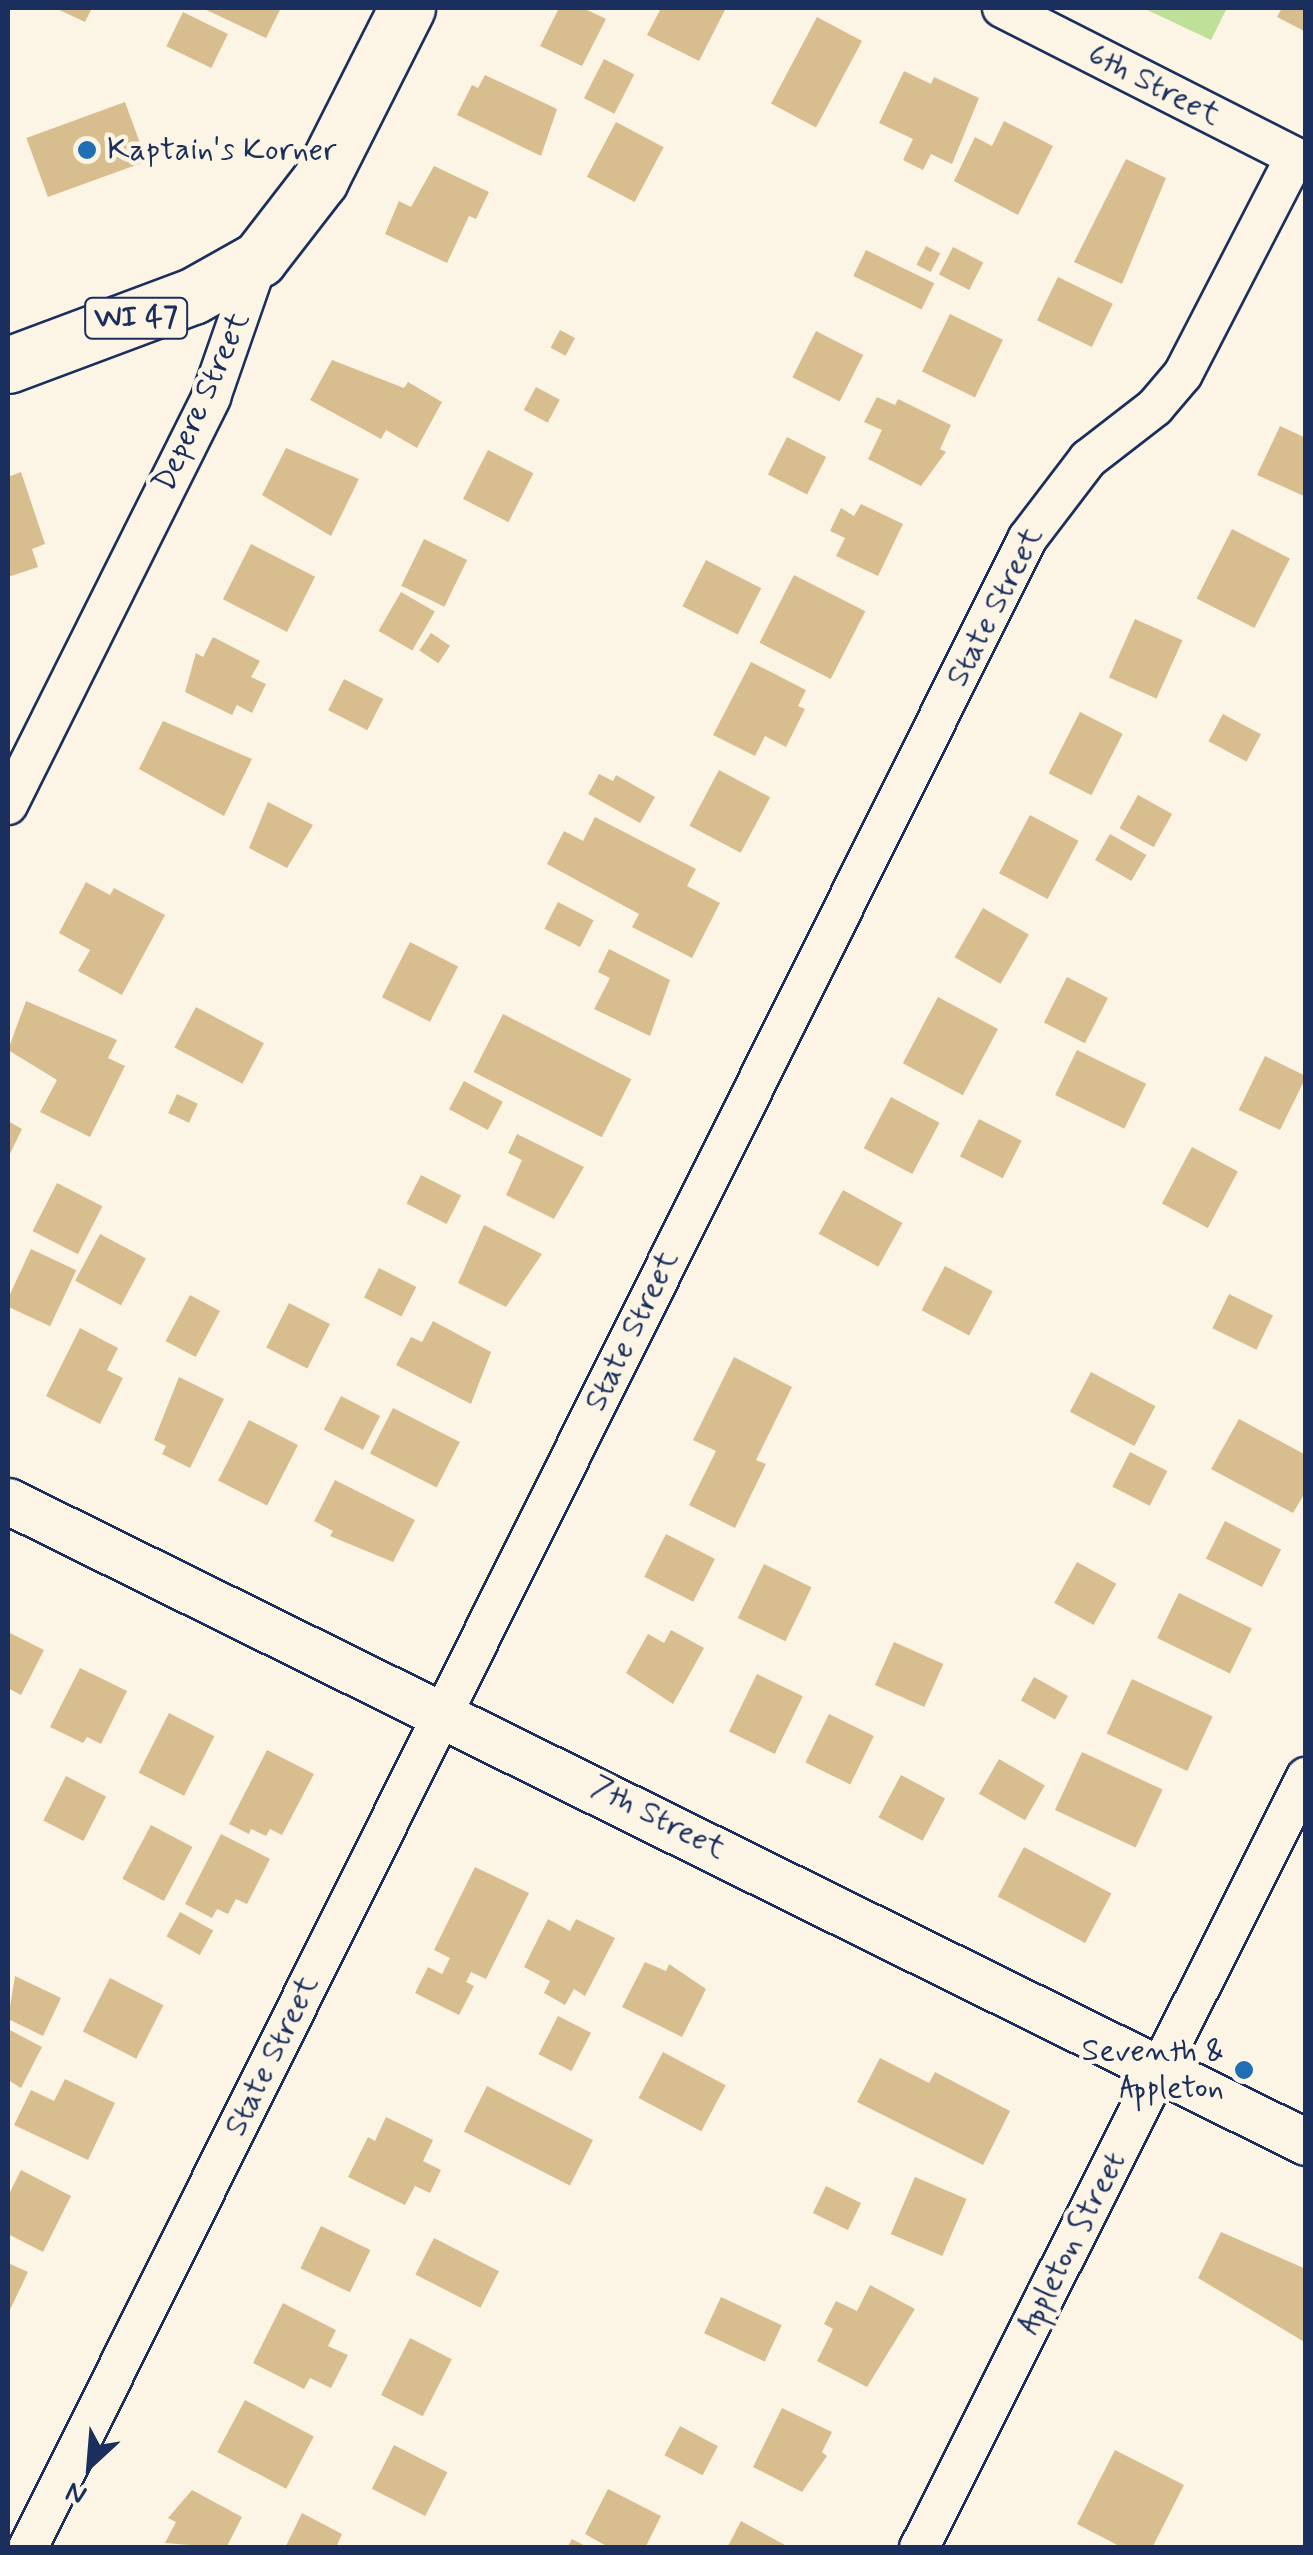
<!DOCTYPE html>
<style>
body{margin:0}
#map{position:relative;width:1313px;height:2555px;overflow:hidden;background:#fcf5e5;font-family:Mynerve,sans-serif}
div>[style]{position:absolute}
.green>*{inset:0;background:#bfe099}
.building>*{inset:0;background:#d8be8e;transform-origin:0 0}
.roads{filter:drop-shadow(2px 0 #1b2f5e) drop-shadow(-2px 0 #1b2f5e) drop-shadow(0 2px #1b2f5e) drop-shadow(0 -2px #1b2f5e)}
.minor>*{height:38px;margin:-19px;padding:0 19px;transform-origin:19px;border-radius:19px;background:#fcf5e5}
.tertiary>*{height:45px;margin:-22.5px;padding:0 22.5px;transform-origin:22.5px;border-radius:22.5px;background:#fcf5e5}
.primary>*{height:55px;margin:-27.5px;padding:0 27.5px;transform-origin:27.5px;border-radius:27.5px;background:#fcf5e5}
.dots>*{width:28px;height:28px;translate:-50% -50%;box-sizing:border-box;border:5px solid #fcf5e5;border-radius:50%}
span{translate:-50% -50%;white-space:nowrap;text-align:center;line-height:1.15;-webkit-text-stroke:9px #fcf5e5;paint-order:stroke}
.shield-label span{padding:2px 8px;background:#fcf5e5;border:2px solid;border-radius:8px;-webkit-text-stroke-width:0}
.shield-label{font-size:30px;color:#1b2f5e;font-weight:700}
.street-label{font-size:32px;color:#1b2f5e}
.poi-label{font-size:32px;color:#1b2f5e}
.left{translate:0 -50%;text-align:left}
.right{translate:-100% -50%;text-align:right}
.frame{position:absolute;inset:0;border:10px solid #1b2f5e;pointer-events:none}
.north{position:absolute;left:40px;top:2415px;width:100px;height:100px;-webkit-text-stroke:8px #fcf5e5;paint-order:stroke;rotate:206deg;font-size:28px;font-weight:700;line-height:40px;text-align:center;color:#1b2f5e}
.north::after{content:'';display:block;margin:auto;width:35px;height:45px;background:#1b2f5e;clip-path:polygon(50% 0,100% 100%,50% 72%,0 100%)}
</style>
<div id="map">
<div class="green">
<div style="clip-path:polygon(1143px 8px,1227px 8px,1211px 40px)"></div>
</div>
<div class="building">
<div style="clip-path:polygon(55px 8px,92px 8px,85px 22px)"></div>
<div style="clip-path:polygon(202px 8px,281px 8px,266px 38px)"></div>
<div style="clip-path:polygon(559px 8px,583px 8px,606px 19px,582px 66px,540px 46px)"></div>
<div style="clip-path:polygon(661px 8px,726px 8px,699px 61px,647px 35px)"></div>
<div style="clip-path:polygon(1282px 8px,1306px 8px,1306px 32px,1277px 17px)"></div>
<div style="left:183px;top:12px;width:50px;height:38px;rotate:26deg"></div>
<div style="left:817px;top:17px;width:51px;height:98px;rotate:28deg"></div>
<div style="left:604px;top:59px;width:34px;height:44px;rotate:27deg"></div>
<div style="clip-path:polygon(904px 71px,931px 84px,934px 77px,979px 98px,952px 164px,931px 154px,923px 170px,903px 160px,913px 139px,879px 123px)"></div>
<div style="clip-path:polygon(485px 75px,557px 109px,541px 156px,457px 115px,472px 85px,478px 88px)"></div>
<div style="left:125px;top:102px;width:63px;height:105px;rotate:70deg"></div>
<div style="clip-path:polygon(1004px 121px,1053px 146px,1018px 215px,954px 181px,975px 137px,992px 146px)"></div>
<div style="left:616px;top:122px;width:54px;height:62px;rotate:28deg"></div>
<div style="clip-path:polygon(1126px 159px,1166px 178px,1122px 284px,1074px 262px)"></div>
<div style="clip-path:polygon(434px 166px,489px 192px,476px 219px,469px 216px,447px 263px,385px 234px,399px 201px,411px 207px)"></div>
<div style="left:926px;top:246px;width:16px;height:21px;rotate:27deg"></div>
<div style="left:953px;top:247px;width:34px;height:31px;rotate:27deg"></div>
<div style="left:866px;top:250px;width:76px;height:29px;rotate:26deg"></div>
<div style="left:1058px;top:277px;width:61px;height:48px;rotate:26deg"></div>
<div style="left:950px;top:314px;width:59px;height:64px;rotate:26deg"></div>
<div style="left:560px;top:330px;width:17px;height:20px;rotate:28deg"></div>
<div style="left:816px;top:331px;width:53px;height:52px;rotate:27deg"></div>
<div style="clip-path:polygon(332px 360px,404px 388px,408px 382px,442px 402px,417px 448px,386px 430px,381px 439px,310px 400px)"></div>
<div style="left:536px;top:387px;width:27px;height:26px;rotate:28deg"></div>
<div style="clip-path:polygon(877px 397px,895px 405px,898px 399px,951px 425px,940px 449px,946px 452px,921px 486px,868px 459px,882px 430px,864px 422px)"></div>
<div style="clip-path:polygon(1280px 426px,1306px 438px,1306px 497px,1257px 475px)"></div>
<div style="left:787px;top:437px;width:44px;height:42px;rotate:27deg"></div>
<div style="clip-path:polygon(286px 448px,359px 479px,331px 536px,262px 495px)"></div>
<div style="left:488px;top:450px;width:51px;height:55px;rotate:27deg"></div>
<div style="clip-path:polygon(21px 472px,45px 544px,32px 549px,38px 567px,8px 577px,8px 477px)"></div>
<div style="clip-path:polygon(861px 504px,903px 524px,878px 576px,836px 556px,845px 538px,830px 531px,841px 508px,854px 516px)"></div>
<div style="left:1232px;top:529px;width:65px;height:78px;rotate:27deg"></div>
<div style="left:424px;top:539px;width:48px;height:52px;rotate:26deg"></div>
<div style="left:251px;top:544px;width:72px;height:62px;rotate:27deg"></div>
<div style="left:706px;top:560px;width:62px;height:52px;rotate:27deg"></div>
<div style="left:794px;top:575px;width:80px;height:76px;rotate:27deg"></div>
<div style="left:401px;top:592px;width:39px;height:45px;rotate:30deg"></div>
<div style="left:1135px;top:619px;width:52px;height:64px;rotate:24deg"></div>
<div style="left:431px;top:633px;width:23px;height:21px;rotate:34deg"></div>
<div style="clip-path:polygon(213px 637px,260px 661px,251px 677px,266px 684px,252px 713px,237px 705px,232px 715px,185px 692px,196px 653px,203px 657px)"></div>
<div style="clip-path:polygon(751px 662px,806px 690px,798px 706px,805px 709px,786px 747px,765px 736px,755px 756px,713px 735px)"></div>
<div style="left:344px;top:679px;width:44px;height:35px;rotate:27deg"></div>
<div style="left:1080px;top:712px;width:48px;height:69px;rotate:27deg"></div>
<div style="left:1223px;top:714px;width:43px;height:31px;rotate:28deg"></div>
<div style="clip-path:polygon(163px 721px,252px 759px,224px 816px,139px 769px)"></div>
<div style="left:719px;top:770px;width:58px;height:63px;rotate:28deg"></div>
<div style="clip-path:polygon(599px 774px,613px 781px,616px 775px,655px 797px,640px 823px,588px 794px)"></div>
<div style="left:1138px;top:795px;width:39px;height:38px;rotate:29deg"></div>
<div style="clip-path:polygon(268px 802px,313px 825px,287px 868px,249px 848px)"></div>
<div style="left:1030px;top:815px;width:55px;height:66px;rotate:28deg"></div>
<div style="clip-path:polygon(595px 817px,696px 869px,687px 886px,720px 903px,692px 958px,632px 927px,639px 914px,547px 864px,564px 831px,583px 841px)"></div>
<div style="left:1110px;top:834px;width:42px;height:30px;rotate:30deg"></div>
<div style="clip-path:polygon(86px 882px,110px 895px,114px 888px,165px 915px,122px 995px,78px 971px,90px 950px,59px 933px)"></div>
<div style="left:558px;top:902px;width:40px;height:30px;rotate:27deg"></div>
<div style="left:983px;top:908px;width:53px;height:57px;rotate:30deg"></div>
<div style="left:410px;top:942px;width:54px;height:62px;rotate:27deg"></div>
<div style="clip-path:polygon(609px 949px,670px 980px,650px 1036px,594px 1009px,610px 978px,598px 972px)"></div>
<div style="left:1067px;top:977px;width:46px;height:51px;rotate:27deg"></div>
<div style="left:938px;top:997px;width:68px;height:75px;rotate:28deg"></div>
<div style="clip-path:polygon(26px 1001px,117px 1040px,108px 1058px,125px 1066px,90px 1137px,40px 1112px,57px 1080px,8px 1050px)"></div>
<div style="left:196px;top:1007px;width:77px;height:46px;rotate:28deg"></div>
<div style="left:503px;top:1014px;width:144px;height:65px;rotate:27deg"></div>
<div style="left:1077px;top:1050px;width:77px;height:50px;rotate:26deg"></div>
<div style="left:1265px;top:1056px;width:46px;height:60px;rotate:26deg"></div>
<div style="left:464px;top:1081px;width:44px;height:32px;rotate:28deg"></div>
<div style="left:177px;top:1094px;width:23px;height:21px;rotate:25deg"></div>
<div style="left:891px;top:1097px;width:55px;height:58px;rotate:28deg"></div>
<div style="left:979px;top:1119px;width:48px;height:42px;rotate:27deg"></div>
<div style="clip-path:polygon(8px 1121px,22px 1129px,8px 1158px)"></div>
<div style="clip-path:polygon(517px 1134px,584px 1167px,554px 1219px,506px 1195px,522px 1160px,508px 1153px)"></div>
<div style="left:1192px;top:1147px;width:52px;height:64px;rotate:28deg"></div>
<div style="left:421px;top:1175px;width:45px;height:32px;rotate:27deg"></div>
<div style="left:57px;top:1183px;width:51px;height:54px;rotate:27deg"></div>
<div style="left:843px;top:1190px;width:68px;height:50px;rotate:29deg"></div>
<div style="clip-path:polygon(484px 1225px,542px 1254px,506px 1307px,458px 1283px)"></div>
<div style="left:100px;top:1234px;width:52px;height:53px;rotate:28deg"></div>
<div style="left:31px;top:1249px;width:50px;height:62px;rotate:25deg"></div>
<div style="left:945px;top:1266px;width:54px;height:50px;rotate:28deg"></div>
<div style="left:379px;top:1268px;width:42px;height:33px;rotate:27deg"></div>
<div style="left:1229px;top:1294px;width:49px;height:38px;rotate:26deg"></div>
<div style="left:190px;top:1295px;width:34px;height:52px;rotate:28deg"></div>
<div style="left:289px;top:1303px;width:46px;height:50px;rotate:27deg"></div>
<div style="clip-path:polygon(433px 1321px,491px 1352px,471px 1404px,396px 1365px,411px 1337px,422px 1342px)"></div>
<div style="clip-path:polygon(80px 1328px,118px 1348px,107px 1370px,123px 1378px,100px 1424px,46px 1396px)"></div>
<div style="clip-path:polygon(734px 1357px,792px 1387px,756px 1460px,766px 1464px,735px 1528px,689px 1505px,716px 1451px,693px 1440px)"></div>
<div style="left:1091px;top:1372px;width:73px;height:45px;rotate:28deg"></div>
<div style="clip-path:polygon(179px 1377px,224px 1399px,190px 1468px,162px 1454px,166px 1446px,154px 1440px)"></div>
<div style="left:341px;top:1396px;width:44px;height:38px;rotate:27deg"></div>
<div style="left:393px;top:1408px;width:75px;height:51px;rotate:27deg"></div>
<div style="clip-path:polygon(1239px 1419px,1306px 1455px,1306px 1491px,1293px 1513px,1211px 1469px)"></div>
<div style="left:249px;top:1420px;width:55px;height:68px;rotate:27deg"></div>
<div style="left:1130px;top:1452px;width:42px;height:39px;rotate:27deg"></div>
<div style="clip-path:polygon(335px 1480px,415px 1520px,393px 1562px,330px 1536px,333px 1531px,314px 1521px)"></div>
<div style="left:1225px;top:1521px;width:63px;height:42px;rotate:27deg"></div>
<div style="left:666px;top:1534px;width:55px;height:48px;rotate:27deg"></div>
<div style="left:1077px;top:1562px;width:45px;height:47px;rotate:29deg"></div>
<div style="left:764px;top:1564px;width:53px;height:60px;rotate:26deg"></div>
<div style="left:1179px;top:1593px;width:81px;height:50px;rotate:26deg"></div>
<div style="clip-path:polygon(671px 1630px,704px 1648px,673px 1704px,626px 1673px,648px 1634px,664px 1643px)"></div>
<div style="clip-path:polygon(8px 1632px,44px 1650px,21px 1695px,8px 1688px)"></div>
<div style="left:894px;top:1642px;width:54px;height:47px;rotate:24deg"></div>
<div style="clip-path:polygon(80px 1668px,127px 1691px,101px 1744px,87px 1737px,83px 1743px,50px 1727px)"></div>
<div style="left:757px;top:1674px;width:51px;height:64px;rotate:26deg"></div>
<div style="left:1034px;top:1677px;width:39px;height:27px;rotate:29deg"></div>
<div style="left:1132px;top:1679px;width:89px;height:60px;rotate:25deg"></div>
<div style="left:169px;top:1713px;width:51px;height:67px;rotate:27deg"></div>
<div style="left:829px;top:1714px;width:50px;height:54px;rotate:26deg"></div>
<div style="clip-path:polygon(267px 1750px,314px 1774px,282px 1835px,270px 1829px,266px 1836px,251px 1829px,249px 1834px,229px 1824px)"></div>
<div style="left:1082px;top:1752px;width:89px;height:64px;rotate:25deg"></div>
<div style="left:999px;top:1759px;width:53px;height:40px;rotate:30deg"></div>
<div style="left:901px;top:1775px;width:50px;height:48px;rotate:28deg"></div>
<div style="left:66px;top:1776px;width:45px;height:50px;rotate:27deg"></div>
<div style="left:151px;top:1825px;width:47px;height:61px;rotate:28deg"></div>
<div style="clip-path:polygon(221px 1834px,270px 1859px,247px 1904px,236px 1899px,228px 1914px,217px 1909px,212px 1918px,185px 1904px)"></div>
<div style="left:1024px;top:1847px;width:99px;height:56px;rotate:28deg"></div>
<div style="clip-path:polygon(475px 1867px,529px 1893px,486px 1979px,471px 1972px,466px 1982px,474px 1986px,459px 2015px,415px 1993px,428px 1967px,442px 1974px,450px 1958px,434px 1950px)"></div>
<div style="left:180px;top:1912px;width:38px;height:28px;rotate:29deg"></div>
<div style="clip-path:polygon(548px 1919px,570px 1931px,576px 1919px,615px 1938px,585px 1996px,574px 1989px,565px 2005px,544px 1993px,550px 1981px,524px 1967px)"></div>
<div style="clip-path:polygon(645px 1962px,666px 1971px,669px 1964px,706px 1989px,682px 2037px,622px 2007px)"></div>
<div style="clip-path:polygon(15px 1976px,61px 1998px,43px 2036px,8px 2019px)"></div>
<div style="left:110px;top:1978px;width:60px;height:60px;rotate:27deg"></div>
<div style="left:558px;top:2016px;width:37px;height:43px;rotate:27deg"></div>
<div style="clip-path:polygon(8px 2029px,42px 2047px,21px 2088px,8px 2080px)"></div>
<div style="left:663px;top:2052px;width:71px;height:52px;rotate:28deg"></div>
<div style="clip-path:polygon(880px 2058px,929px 2083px,935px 2072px,1010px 2111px,983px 2165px,857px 2102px)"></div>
<div style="clip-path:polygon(65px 2079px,115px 2103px,88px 2160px,14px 2125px,31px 2090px,54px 2101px)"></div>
<div style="left:487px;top:2086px;width:119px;height:51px;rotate:27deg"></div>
<div style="clip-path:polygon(386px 2117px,433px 2140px,423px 2161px,441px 2170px,430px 2193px,415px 2186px,405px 2205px,348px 2177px,368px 2137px,375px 2141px)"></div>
<div style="clip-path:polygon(21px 2170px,71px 2196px,43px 2252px,8px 2234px,8px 2196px)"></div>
<div style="left:915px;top:2177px;width:56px;height:62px;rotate:23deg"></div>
<div style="left:826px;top:2186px;width:39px;height:30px;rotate:26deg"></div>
<div style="left:321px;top:2226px;width:55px;height:47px;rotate:26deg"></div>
<div style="clip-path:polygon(1221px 2232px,1306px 2269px,1306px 2343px,1198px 2278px)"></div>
<div style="left:434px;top:2238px;width:73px;height:41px;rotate:27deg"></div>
<div style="clip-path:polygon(8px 2263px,28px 2272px,8px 2314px)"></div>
<div style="clip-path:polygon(870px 2285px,915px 2309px,867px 2387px,817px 2361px,833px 2329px,824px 2324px,836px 2301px,857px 2311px)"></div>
<div style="left:721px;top:2297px;width:67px;height:40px;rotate:25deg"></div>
<div style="clip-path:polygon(283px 2303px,336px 2330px,328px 2346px,348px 2355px,331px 2388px,310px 2378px,304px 2389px,253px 2363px)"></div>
<div style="left:410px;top:2338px;width:47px;height:64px;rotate:27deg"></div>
<div style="left:245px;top:2400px;width:78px;height:59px;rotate:28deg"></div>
<div style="clip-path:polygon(782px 2408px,832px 2432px,822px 2452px,827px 2456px,802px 2492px,753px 2467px)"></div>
<div style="left:680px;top:2426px;width:43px;height:33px;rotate:28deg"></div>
<div style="left:394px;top:2445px;width:60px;height:49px;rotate:27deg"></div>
<div style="clip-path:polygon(1115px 2450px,1184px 2485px,1152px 2548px,1123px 2548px,1077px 2524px)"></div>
<div style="clip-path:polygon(608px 2489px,661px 2516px,645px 2548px,610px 2548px,585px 2534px)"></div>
<div style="clip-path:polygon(192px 2490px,242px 2517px,226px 2548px,165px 2543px,176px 2522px,168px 2518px)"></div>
<div style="clip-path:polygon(302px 2513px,342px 2534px,336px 2548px,285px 2548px)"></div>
<div style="clip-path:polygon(741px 2521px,785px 2545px,783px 2548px,727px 2548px)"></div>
<div style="clip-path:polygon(572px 2539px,589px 2548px,567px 2548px)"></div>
</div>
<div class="roads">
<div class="minor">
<div style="left:1002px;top:8px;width:341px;rotate:26.9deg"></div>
<div style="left:8px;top:805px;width:456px;rotate:-63.5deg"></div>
<div style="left:211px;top:397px;width:146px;rotate:-70.8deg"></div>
<div style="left:28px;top:2548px;width:2244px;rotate:-63.56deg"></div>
<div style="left:1027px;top:539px;width:101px;rotate:-52.7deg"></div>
<div style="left:1088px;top:459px;width:85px;rotate:-37.8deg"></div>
<div style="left:1155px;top:407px;width:43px;rotate:-49.7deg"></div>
<div style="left:1183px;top:374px;width:244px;rotate:-62.7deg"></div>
<div style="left:919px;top:2548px;width:863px;rotate:-63.35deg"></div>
</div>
<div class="tertiary">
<div style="left:8px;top:1501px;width:1448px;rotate:26.28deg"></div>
</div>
<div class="primary">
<div style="left:8px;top:365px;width:197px;rotate:-20.5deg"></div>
<div style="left:193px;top:296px;width:76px;rotate:-29.3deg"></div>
<div style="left:259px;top:259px;width:100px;rotate:-52.3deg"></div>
<div style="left:320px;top:180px;width:193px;rotate:-63.2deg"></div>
</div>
</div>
<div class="dots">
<div style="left:87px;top:150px;background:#1f6fb2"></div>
<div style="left:1244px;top:2070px;background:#1f6fb2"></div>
</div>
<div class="shield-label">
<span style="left:136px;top:318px">WI 47</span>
</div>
<div class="street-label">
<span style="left:1154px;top:85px;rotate:27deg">6th Street</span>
<span style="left:202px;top:402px;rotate:-66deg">Depere Street</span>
<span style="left:995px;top:607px;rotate:-63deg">State Street</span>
<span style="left:632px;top:1331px;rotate:-64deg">State Street</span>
<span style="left:658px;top:1818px;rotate:27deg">7th Street</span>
<span style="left:272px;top:2056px;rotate:-64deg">State Street</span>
<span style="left:1072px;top:2243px;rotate:-63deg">Appleton Street</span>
</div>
<div class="poi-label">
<span class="left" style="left:107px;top:150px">Kaptain's Korner</span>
<span class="right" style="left:1224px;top:2070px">Seventh &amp;<br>Appleton</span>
</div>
<div class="frame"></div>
<div class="north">N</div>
</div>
